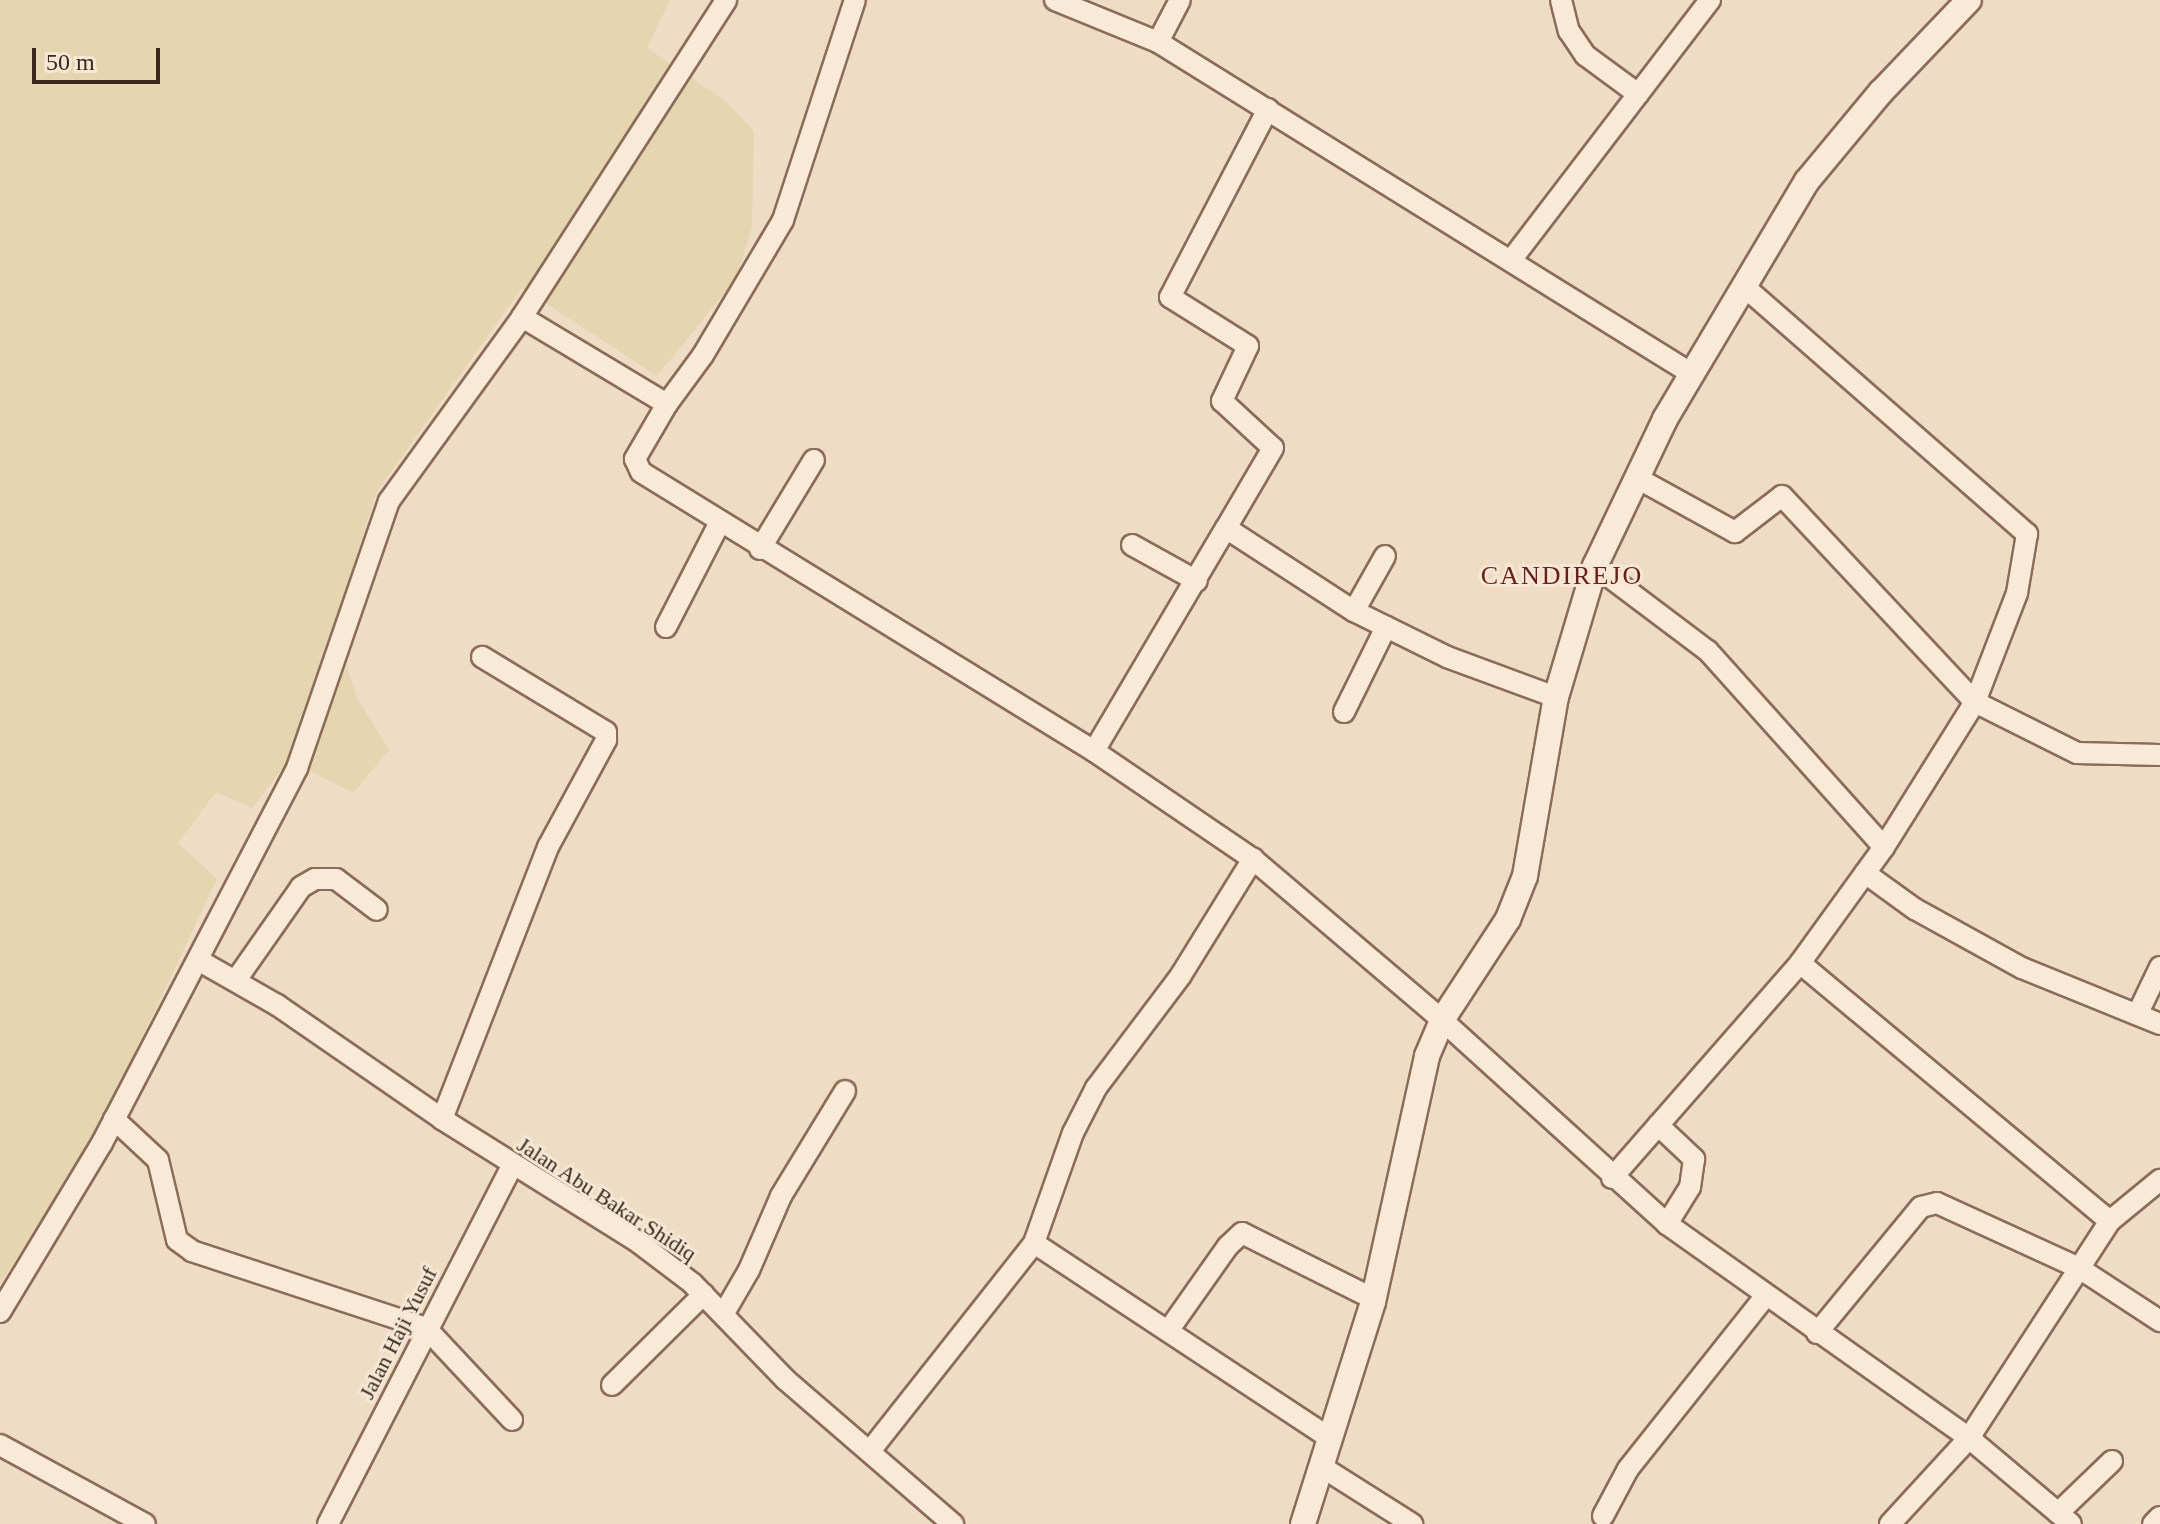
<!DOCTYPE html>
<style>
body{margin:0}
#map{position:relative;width:2160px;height:1524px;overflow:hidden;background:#efdcc4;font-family:Georgia,serif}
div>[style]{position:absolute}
.farmland>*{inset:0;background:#e5d5b1}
.roads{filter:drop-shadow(2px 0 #8a6c5a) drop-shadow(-2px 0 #8a6c5a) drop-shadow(0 2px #8a6c5a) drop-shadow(0 -2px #8a6c5a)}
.minor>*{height:20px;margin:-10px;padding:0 10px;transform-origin:10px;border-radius:10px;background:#f9ead8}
.tertiary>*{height:24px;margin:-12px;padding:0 12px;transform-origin:12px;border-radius:12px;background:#f9ead8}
span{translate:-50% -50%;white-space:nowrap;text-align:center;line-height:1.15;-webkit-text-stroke:6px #f6e7d4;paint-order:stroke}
.street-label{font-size:22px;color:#3a271e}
.quarter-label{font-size:26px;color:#67211d;letter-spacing:2px}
.scale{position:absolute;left:32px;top:48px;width:128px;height:36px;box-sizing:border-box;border:4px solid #3a271e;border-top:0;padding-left:10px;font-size:24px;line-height:28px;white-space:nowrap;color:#3a271e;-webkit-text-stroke:6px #f6e7d4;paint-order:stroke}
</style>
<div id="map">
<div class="farmland">
<div style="clip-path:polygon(0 0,670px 0,647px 48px,725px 101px,754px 131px,752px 227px,736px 279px,657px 376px,522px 288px,376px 493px,334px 627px,357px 698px,389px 750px,353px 793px,289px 760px,252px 808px,216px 792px,178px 843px,217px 879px,97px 1133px,0 1284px)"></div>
</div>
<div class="roads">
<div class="minor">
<div style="left:1055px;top:0;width:111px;rotate:22.2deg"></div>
<div style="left:1158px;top:42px;width:629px;rotate:31.87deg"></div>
<div style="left:1561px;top:0;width:32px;rotate:76deg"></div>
<div style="left:1569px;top:31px;width:29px;rotate:56deg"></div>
<div style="left:1585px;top:55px;width:66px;rotate:36.3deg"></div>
<div style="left:1158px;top:42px;width:47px;rotate:-62.4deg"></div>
<div style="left:1268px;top:109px;width:212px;rotate:117.5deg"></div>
<div style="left:1170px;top:297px;width:92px;rotate:32.1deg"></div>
<div style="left:1248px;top:346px;width:61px;rotate:115.3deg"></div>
<div style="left:1222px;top:401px;width:69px;rotate:42.7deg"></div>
<div style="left:1273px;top:448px;width:93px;rotate:120.4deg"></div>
<div style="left:1226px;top:528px;width:153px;rotate:33deg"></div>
<div style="left:1354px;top:611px;width:104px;rotate:26.3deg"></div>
<div style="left:1447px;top:657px;width:116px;rotate:20.2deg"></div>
<div style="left:1512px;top:259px;width:326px;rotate:-52.6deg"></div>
<div style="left:522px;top:317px;width:169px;rotate:31deg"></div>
<div style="left:667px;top:404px;width:64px;rotate:120.2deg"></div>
<div style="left:635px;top:459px;width:14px;rotate:65deg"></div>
<div style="left:641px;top:472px;width:532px;rotate:31.63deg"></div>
<div style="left:1094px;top:751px;width:192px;rotate:34.2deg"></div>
<div style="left:1253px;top:859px;width:248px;rotate:40.4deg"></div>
<div style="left:1442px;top:1020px;width:304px;rotate:42.2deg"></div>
<div style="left:1667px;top:1224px;width:370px;rotate:35.3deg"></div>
<div style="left:1969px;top:1438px;width:133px;rotate:40.1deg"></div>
<div style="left:667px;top:404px;width:61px;rotate:-53.7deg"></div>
<div style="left:703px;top:355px;width:157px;rotate:-59.3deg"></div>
<div style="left:783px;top:220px;width:231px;rotate:-71.9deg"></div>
<div style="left:1637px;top:478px;width:112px;rotate:28.9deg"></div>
<div style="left:1735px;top:532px;width:59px;rotate:-37.5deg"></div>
<div style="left:1782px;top:496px;width:282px;rotate:46.9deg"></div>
<div style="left:1975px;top:702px;width:114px;rotate:26.6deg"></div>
<div style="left:2077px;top:753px;width:83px;rotate:1.4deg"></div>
<div style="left:1132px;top:545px;width:74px;rotate:29deg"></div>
<div style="left:760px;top:549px;width:104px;rotate:-58.8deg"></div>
<div style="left:1595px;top:566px;width:141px;rotate:37deg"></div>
<div style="left:1708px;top:651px;width:263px;rotate:48.1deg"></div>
<div style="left:1354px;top:611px;width:63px;rotate:-60.6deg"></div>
<div style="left:666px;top:627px;width:116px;rotate:-62.8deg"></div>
<div style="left:1344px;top:712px;width:95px;rotate:-63.7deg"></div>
<div style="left:1094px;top:751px;width:259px;rotate:-59.4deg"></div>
<div style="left:1865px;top:873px;width:62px;rotate:35.8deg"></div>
<div style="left:1915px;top:909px;width:122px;rotate:28.9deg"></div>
<div style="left:2022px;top:968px;width:149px;rotate:22.1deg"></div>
<div style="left:198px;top:960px;width:91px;rotate:29.7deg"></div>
<div style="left:277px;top:1005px;width:201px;rotate:34.6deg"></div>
<div style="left:442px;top:1119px;width:231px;rotate:32.1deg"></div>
<div style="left:638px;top:1242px;width:68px;rotate:37.2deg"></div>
<div style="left:692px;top:1283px;width:135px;rotate:45.9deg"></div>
<div style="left:786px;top:1380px;width:221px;rotate:40.8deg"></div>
<div style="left:1800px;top:963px;width:403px;rotate:39.8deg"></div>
<div style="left:236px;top:980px;width:113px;rotate:-55deg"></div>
<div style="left:301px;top:887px;width:16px;rotate:-30deg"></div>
<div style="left:315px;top:879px;width:21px"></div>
<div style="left:336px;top:879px;width:51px;rotate:37.1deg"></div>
<div style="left:2138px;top:1013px;width:51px;rotate:-64.4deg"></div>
<div style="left:114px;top:1119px;width:60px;rotate:43deg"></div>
<div style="left:158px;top:1160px;width:82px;rotate:76.6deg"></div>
<div style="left:177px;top:1240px;width:19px;rotate:36deg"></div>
<div style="left:192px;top:1251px;width:246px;rotate:18.2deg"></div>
<div style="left:426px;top:1328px;width:126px;rotate:46.9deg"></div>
<div style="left:442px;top:1119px;width:292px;rotate:-68.7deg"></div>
<div style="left:548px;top:847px;width:122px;rotate:-61.5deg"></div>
<div style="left:606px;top:740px;width:8px;rotate:-90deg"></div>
<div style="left:606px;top:732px;width:145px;rotate:-148.8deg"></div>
<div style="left:1658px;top:1125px;width:50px;rotate:43.4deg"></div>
<div style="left:1694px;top:1159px;width:28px;rotate:98deg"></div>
<div style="left:1690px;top:1187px;width:44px;rotate:121.9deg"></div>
<div style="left:1612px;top:1178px;width:286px;rotate:-48.8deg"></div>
<div style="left:1800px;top:963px;width:143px;rotate:-54.1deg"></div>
<div style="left:1884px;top:847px;width:171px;rotate:-57.9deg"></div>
<div style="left:1975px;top:702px;width:117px;rotate:-68.9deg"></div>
<div style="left:2017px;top:593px;width:60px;rotate:-80.4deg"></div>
<div style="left:2027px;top:534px;width:375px;rotate:-138.8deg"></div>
<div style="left:1034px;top:1243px;width:117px;rotate:-70.5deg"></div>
<div style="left:1073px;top:1133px;width:51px;rotate:-62.9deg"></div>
<div style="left:1096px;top:1088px;width:141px;rotate:-53deg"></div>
<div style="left:1181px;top:975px;width:137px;rotate:-58.2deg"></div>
<div style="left:0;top:1312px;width:197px;rotate:-58.9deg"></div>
<div style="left:102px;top:1143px;width:423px;rotate:-62.5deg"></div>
<div style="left:297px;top:768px;width:282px;rotate:-71deg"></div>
<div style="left:389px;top:501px;width:227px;rotate:-54.1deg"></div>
<div style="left:522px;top:317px;width:377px;rotate:-57.2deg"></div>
<div style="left:724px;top:1313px;width:50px;rotate:-59.8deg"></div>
<div style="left:749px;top:1270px;width:81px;rotate:-66.6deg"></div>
<div style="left:781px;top:1196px;width:123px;rotate:-58.6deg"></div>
<div style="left:1168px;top:1331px;width:104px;rotate:-54.8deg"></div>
<div style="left:1228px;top:1246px;width:19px;rotate:-43deg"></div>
<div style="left:1242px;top:1233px;width:148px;rotate:26.6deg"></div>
<div style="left:1817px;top:1333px;width:163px;rotate:-50.5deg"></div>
<div style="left:1921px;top:1207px;width:16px;rotate:-14deg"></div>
<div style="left:1937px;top:1203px;width:156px;rotate:24.6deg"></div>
<div style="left:2079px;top:1268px;width:97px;rotate:33.2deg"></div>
<div style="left:612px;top:1385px;width:129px;rotate:-44.7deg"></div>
<div style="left:0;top:1445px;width:165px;rotate:28.6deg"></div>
<div style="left:870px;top:1451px;width:265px;rotate:-51.7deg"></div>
<div style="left:1034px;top:1243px;width:354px;rotate:33.4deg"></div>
<div style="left:1322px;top:1467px;width:107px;rotate:32.3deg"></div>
<div style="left:2058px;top:1513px;width:75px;rotate:-43.9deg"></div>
<div style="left:1603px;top:1516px;width:53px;rotate:-62deg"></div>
<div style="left:1628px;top:1469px;width:220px;rotate:-51.5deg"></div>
<div style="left:328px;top:1524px;width:403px;rotate:-62.8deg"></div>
<div style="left:1890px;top:1524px;width:117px;rotate:-47.4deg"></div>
<div style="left:1969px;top:1438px;width:259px;rotate:-57deg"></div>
<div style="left:2110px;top:1221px;width:65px;rotate:-39.4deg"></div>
<div style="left:2153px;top:1524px;width:10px;rotate:-45deg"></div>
</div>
<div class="tertiary">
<div style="left:1303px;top:1524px;width:233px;rotate:-72.5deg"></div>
<div style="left:1373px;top:1302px;width:252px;rotate:-77.6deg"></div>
<div style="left:1427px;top:1056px;width:39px;rotate:-67deg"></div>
<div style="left:1442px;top:1020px;width:121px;rotate:-56.8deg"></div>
<div style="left:1508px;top:919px;width:46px;rotate:-68.4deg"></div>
<div style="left:1525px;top:876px;width:182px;rotate:-80.2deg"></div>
<div style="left:1556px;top:697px;width:137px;rotate:-73.4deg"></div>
<div style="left:1595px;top:566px;width:163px;rotate:-64.5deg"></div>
<div style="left:1665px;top:419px;width:277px;rotate:-59.2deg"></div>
<div style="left:1807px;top:181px;width:116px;rotate:-50.3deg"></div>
<div style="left:1881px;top:92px;width:127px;rotate:-46.3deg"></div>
</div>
</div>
<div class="street-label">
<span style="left:607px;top:1199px;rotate:33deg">Jalan Abu Bakar Shidiq</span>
<span style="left:398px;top:1333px;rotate:-63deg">Jalan Haji Yusuf</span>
</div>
<div class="quarter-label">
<span style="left:1562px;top:576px">CANDIREJO</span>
</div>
<div class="scale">50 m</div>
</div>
